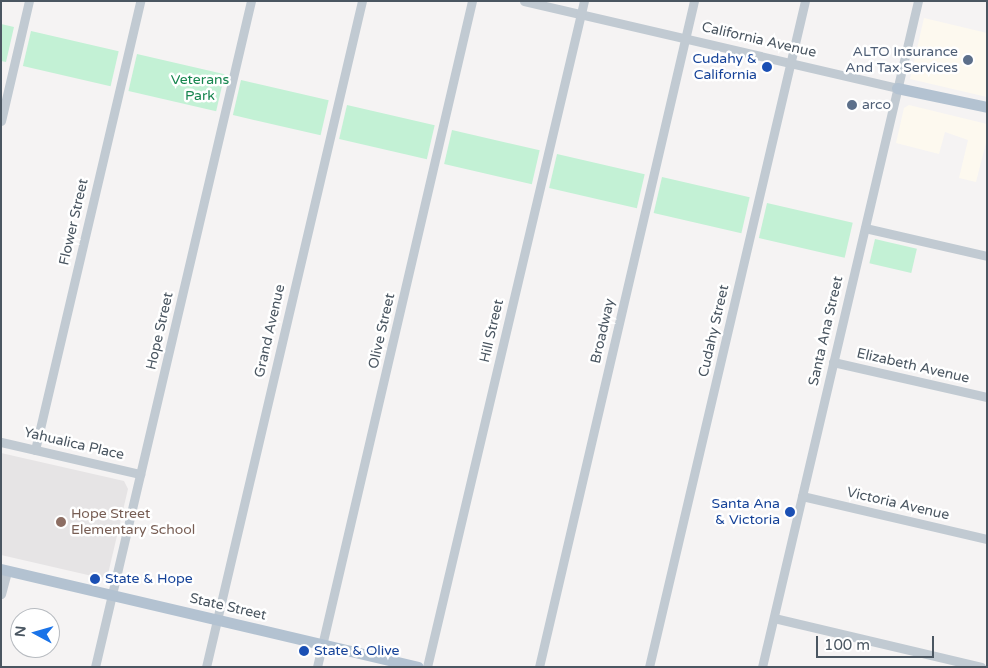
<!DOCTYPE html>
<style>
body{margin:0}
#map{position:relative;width:988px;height:668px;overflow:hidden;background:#f5f3f3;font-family:"Varela Round",sans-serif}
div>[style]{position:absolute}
.commercial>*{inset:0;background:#fdf9ef}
.education>*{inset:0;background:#e6e4e5}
.green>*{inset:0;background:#c3f1d5;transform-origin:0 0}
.minor>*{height:9px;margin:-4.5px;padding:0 4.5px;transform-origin:4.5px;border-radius:4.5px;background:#c1cad2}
.major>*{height:11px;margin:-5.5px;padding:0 5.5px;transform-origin:5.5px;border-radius:5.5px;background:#b3c2d1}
.dots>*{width:14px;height:14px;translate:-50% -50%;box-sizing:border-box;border:2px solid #fff;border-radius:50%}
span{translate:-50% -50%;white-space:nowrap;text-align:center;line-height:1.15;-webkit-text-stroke:5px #fff;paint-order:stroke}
.street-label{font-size:14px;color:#4a5661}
.service-label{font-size:14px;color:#4e5e75}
.right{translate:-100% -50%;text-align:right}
.left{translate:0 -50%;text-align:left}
.transit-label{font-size:14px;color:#164399}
.park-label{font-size:14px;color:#17864f}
.education-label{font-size:14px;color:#785e54}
.frame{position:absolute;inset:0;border:2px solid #4a5661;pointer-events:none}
.north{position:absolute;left:10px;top:608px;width:50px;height:50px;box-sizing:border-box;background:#fff;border:1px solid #b7bbc0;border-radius:50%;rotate:276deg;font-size:14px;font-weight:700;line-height:20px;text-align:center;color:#4a5661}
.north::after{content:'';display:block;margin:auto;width:18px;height:22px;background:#1a73e8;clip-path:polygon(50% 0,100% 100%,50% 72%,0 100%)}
.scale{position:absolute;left:816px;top:636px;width:118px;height:22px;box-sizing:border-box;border:2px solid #4a5661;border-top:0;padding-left:6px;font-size:15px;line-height:18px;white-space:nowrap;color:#4a5661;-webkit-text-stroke:4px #fff;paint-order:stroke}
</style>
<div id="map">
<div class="commercial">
<div style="clip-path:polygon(924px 18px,987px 33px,987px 97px,910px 79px)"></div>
<div style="clip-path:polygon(909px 105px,987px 124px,987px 139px,976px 182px,959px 178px,968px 140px,945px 132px,939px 154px,896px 143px,904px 108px)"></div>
</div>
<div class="education">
<div style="clip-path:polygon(1px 453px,124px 481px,128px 489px,108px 574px,101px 578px,1px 555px)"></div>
</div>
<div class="green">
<div style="clip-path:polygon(1px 24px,14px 27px,6px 62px,1px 61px)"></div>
<div style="left:31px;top:31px;width:90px;height:36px;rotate:13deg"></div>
<div style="left:137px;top:54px;width:90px;height:38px;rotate:13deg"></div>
<div style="left:241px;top:80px;width:90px;height:36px;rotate:13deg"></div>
<div style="left:347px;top:105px;width:90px;height:35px;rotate:13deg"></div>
<div style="left:452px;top:130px;width:90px;height:35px;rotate:13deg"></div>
<div style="left:557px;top:154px;width:90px;height:35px;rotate:13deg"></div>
<div style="left:662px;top:177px;width:90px;height:37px;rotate:13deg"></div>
<div style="left:767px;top:203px;width:88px;height:36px;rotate:13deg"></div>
<div style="left:875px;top:239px;width:43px;height:25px;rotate:13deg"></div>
</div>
<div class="minor">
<div style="left:524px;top:1px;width:383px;rotate:13.1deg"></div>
<div style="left:1px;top:121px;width:123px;rotate:-76.9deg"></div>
<div style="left:865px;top:228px;width:125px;rotate:12.9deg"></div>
<div style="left:833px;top:362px;width:158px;rotate:12.8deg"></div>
<div style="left:1px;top:442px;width:143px;rotate:13deg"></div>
<div style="left:35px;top:450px;width:461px;rotate:-76.8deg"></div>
<div style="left:802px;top:496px;width:190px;rotate:13.1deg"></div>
<div style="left:1px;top:594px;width:24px;rotate:-75deg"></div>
<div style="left:774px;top:618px;width:213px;rotate:13.3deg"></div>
<div style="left:95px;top:667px;width:684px;rotate:-76.82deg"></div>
<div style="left:206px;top:667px;width:684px;rotate:-76.82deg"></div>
<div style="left:317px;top:667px;width:684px;rotate:-76.9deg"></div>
<div style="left:427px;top:667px;width:684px;rotate:-76.74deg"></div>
<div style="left:539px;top:667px;width:684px;rotate:-76.9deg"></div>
<div style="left:649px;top:667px;width:684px;rotate:-76.82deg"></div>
<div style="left:762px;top:667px;width:684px;rotate:-76.82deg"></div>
</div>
<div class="major">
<div style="left:897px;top:88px;width:92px;rotate:11.9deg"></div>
<div style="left:1px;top:569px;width:428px;rotate:13.2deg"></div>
</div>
<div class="dots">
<div style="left:968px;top:60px;background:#5c6f8a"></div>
<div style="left:767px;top:67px;background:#1a4fb4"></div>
<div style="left:852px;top:105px;background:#5c6f8a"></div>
<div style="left:790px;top:512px;background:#1a4fb4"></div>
<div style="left:61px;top:522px;background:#8d6e63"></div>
<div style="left:95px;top:579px;background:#1a4fb4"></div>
<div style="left:304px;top:651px;background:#1a4fb4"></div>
</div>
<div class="street-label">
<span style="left:759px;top:40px;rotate:13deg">California Avenue</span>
<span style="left:74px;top:222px;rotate:-77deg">Flower Street</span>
<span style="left:160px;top:331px;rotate:-77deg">Hope Street</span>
<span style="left:270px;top:331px;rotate:-77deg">Grand Avenue</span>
<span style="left:382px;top:331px;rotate:-77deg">Olive Street</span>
<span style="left:492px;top:331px;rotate:-77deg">Hill Street</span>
<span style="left:603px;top:331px;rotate:-77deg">Broadway</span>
<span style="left:714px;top:331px;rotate:-77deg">Cudahy Street</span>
<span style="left:826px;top:331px;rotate:-77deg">Santa Ana Street</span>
<span style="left:913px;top:366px;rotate:13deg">Elizabeth Avenue</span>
<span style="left:74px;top:444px;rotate:13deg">Yahualica Place</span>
<span style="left:898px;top:504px;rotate:13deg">Victoria Avenue</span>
<span style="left:228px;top:607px;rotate:13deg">State Street</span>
</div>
<div class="service-label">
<span class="right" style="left:958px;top:60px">ALTO Insurance<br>And Tax Services</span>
<span class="left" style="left:862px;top:105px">arco</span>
</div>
<div class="transit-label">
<span class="right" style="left:757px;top:67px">Cudahy &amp;<br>California</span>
<span class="right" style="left:780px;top:512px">Santa Ana<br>&amp; Victoria</span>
<span class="left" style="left:105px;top:579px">State &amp; Hope</span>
<span class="left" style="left:314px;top:651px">State &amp; Olive</span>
</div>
<div class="park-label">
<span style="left:200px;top:88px">Veterans<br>Park</span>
</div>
<div class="education-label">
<span class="left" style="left:71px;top:522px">Hope Street<br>Elementary School</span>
</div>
<div class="frame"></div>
<div class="north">N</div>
<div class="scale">100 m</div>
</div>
